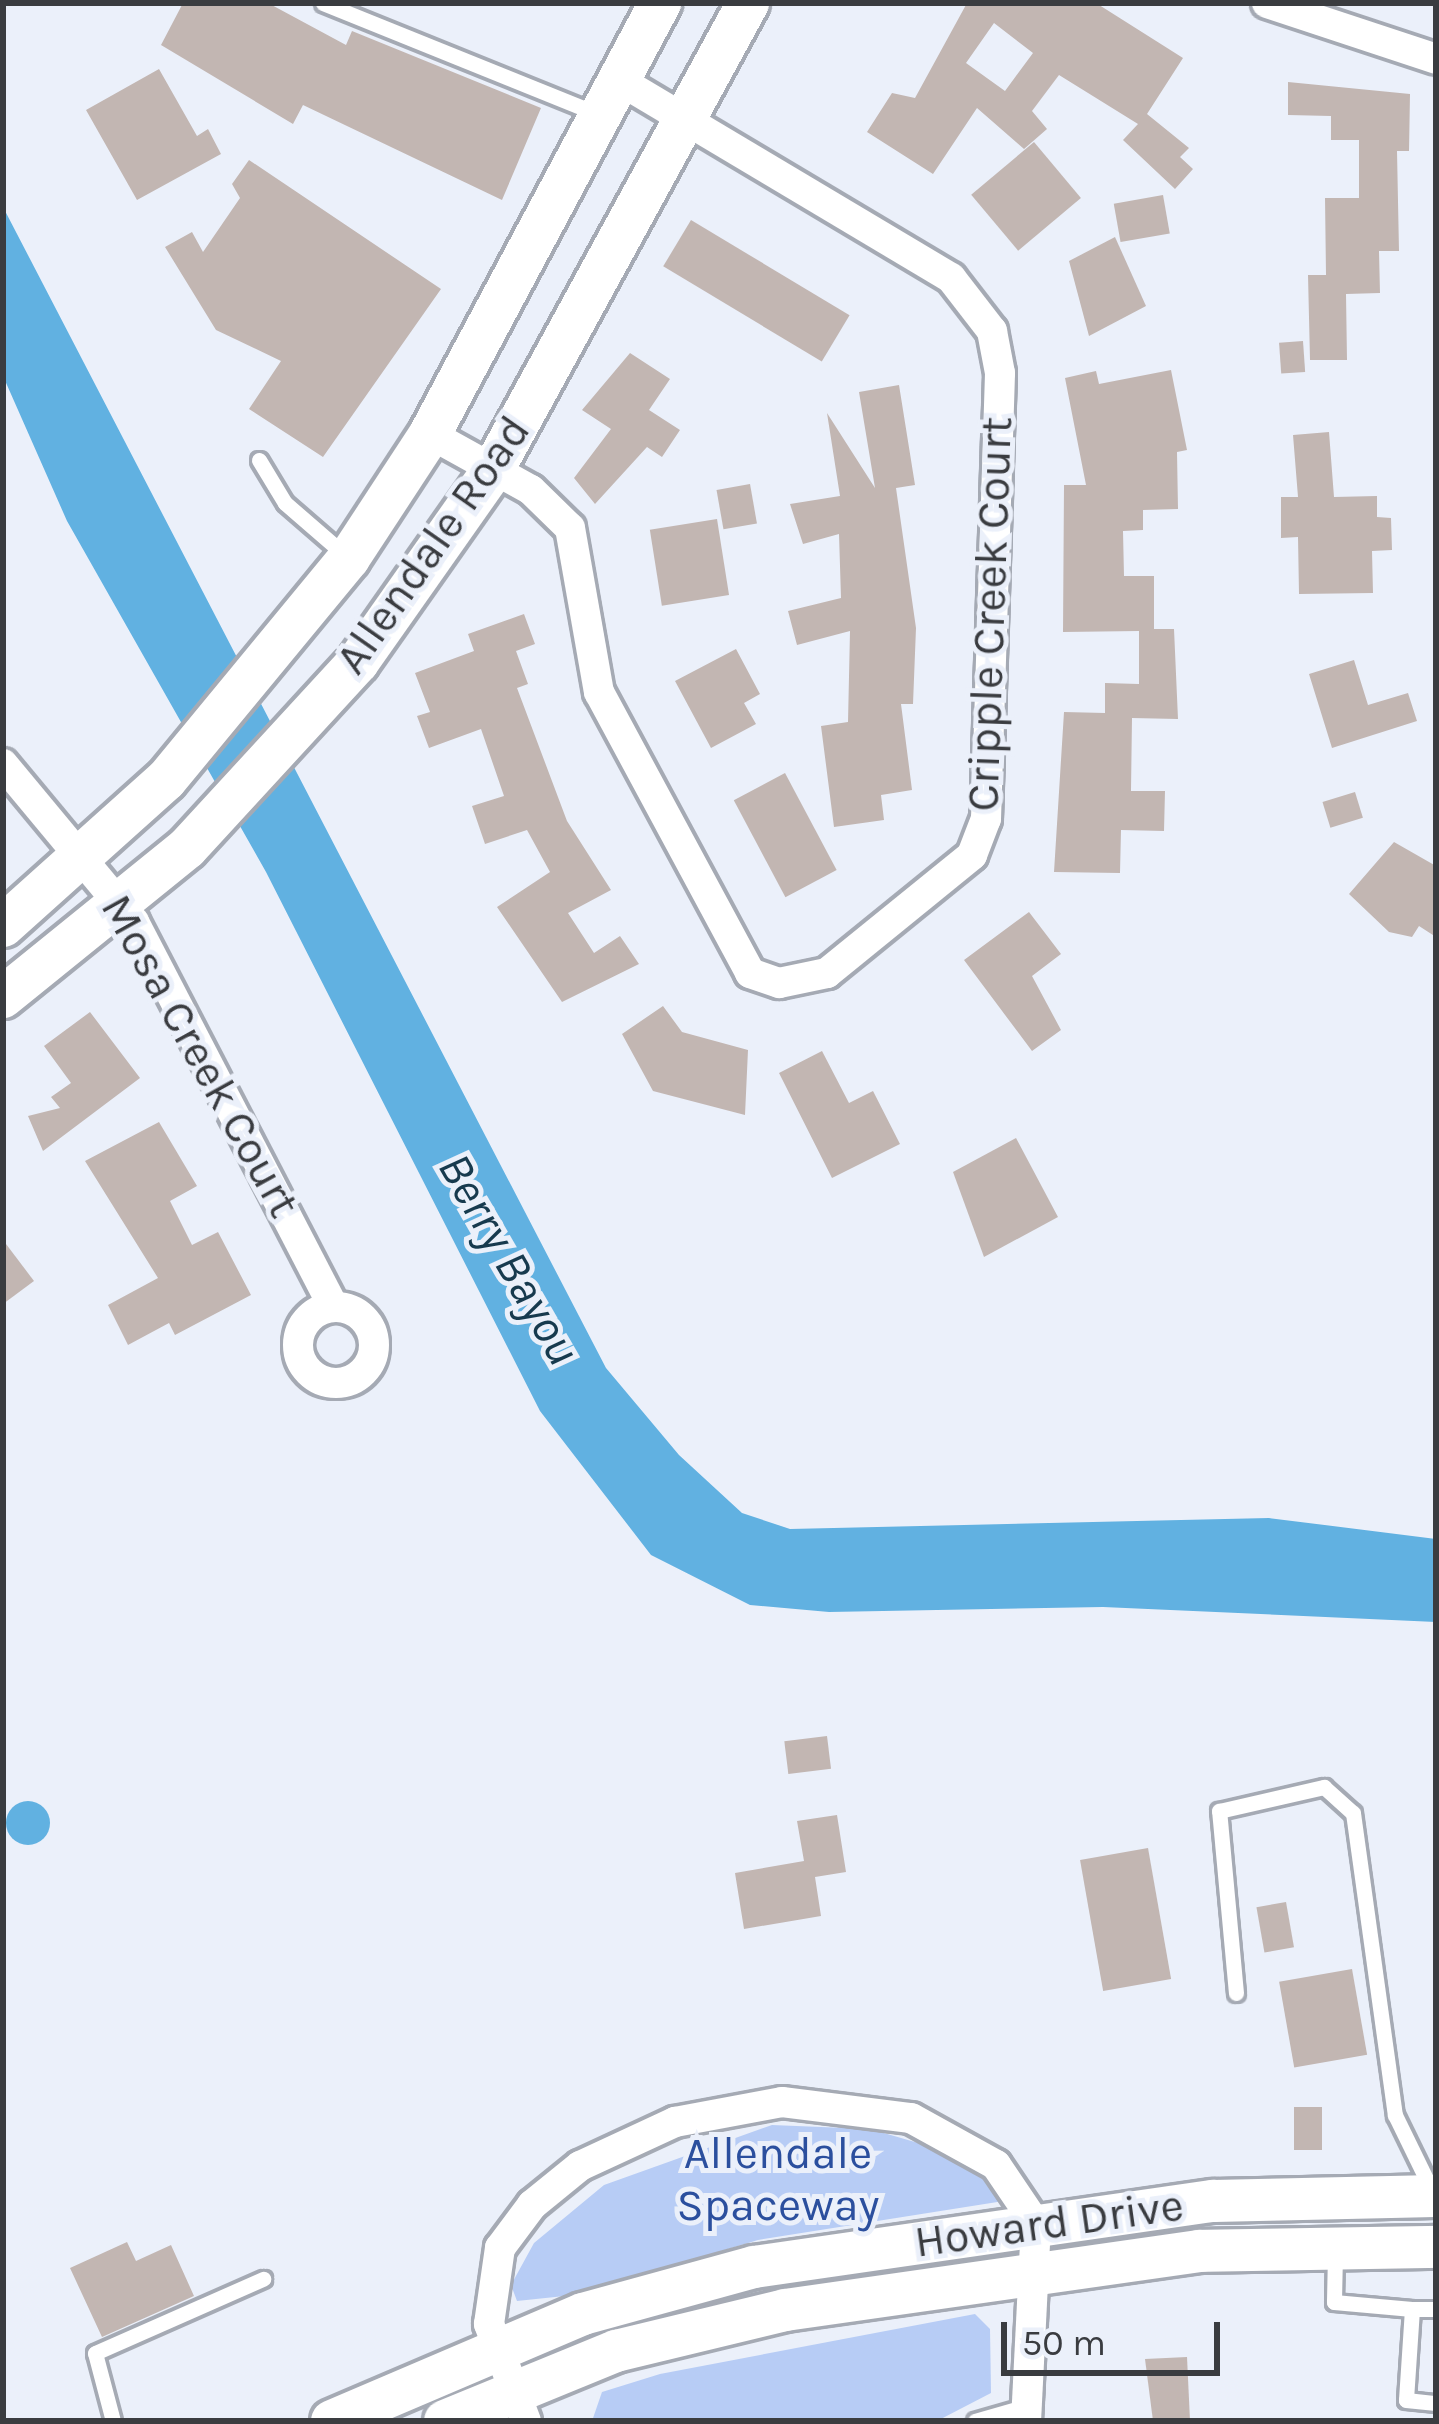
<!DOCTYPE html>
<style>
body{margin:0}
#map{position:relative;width:1439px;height:2424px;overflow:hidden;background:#ebf0fa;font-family:Karla,sans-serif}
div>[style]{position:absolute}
.green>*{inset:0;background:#b7ccf5}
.water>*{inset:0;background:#61b1e1}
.round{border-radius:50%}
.building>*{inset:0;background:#c2b6b2;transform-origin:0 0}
.roads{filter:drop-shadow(3px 0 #a5aab4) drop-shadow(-3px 0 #a5aab4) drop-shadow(0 3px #a5aab4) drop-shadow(0 -3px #a5aab4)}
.service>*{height:15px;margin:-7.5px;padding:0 7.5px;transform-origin:7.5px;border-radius:7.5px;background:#fff}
.minor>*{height:30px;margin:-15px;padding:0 15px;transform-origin:15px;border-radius:15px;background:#fff}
.minor>.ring{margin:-15px;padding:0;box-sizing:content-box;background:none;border:30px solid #fff;border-radius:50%}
.secondary>*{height:42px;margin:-21px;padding:0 21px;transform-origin:21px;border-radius:21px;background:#fff}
span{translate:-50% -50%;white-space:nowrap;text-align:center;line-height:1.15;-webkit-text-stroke:10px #ebf0fa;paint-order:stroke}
.street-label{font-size:45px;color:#3a3c40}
.park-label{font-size:45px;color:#2b4f9e}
.water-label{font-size:48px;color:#173a4e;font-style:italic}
.frame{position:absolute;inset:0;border:6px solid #3a3c40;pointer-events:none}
.scale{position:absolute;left:1001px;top:2322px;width:219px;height:54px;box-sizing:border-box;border:6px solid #3a3c40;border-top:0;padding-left:15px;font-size:36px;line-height:42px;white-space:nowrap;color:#3a3c40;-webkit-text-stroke:9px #ebf0fa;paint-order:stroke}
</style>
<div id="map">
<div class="green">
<div style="clip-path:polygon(772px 2125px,870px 2129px,939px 2149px,985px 2168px,1010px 2200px,758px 2240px,574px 2295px,517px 2301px,511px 2285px,534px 2243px,604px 2185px)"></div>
<div style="clip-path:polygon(975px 2314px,990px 2329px,991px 2393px,937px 2421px,592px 2421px,602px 2392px,660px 2374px)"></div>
</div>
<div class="water">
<div style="clip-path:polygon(3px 207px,606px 1368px,679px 1455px,742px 1513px,790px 1529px,1269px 1518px,1436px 1539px,1436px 1622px,1103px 1607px,829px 1612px,750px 1605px,651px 1555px,540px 1411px,266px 872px,67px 521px,3px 376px)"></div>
<div class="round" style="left:6px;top:1801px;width:44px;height:44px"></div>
</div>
<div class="building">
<div style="clip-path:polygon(183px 3px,268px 3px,346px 45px,352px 31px,541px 108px,502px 200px,303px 105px,293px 124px,161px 45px)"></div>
<div style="clip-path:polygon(evenodd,967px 3px,1096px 3px,1183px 58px,1147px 114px,1189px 148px,1180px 157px,1193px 169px,1175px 189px,1123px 140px,1138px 124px,1059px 75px,1032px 111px,1047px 129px,1024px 149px,977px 108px,933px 174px,867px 132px,892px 93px,915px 98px,967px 3px,994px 23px,1033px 53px,1005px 91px,966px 63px,994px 23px)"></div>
<div style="clip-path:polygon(159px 69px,197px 136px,208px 129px,221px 154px,137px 200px,86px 110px)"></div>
<div style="clip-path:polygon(1288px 82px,1410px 94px,1409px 151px,1397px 151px,1399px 251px,1379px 251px,1380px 293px,1346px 294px,1347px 360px,1310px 360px,1308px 275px,1326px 275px,1325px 198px,1359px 198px,1359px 140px,1331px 140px,1331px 116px,1288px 115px)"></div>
<div style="left:1034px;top:142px;width:73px;height:82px;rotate:50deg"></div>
<div style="clip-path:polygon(249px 160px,441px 289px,323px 457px,249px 409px,281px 361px,216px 330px,165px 247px,192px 232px,203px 252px,240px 198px,232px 184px)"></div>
<div style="left:1163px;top:195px;width:39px;height:50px;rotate:80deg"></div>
<div style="left:691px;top:220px;width:185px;height:54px;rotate:31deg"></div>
<div style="clip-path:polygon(1115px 237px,1146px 306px,1089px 336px,1069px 261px)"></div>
<div style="left:1303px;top:341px;width:31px;height:24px;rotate:86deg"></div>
<div style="clip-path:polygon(630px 353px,670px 379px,649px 410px,680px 430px,662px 457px,647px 447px,595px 504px,574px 478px,611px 429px,582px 410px)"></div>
<div style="clip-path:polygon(1171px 370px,1187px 450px,1177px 452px,1178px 509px,1143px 510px,1143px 530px,1123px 531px,1124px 576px,1154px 576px,1154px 629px,1174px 629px,1178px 719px,1132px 718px,1131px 791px,1165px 791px,1164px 831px,1121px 830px,1120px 873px,1054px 872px,1064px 712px,1105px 713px,1105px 683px,1139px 684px,1139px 631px,1063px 632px,1064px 485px,1086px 485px,1065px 378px,1096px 371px,1099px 384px)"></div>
<div style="clip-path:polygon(899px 385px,915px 485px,896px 488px,916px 628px,913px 704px,901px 704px,912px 790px,881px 795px,884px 820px,834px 827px,821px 726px,848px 722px,850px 631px,797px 645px,788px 611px,841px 598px,839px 534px,803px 544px,790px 504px,840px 496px,827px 413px,875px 488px,859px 392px)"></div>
<div style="clip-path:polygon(1329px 432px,1334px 497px,1377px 496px,1377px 517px,1391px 518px,1392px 550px,1372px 551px,1373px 593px,1299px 594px,1298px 537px,1281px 538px,1281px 497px,1298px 497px,1293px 435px)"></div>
<div style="left:750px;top:484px;width:40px;height:34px;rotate:80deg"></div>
<div style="left:717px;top:519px;width:77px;height:68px;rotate:81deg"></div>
<div style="clip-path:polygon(524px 614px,535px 644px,516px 651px,528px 684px,517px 688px,567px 821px,611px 890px,568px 913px,594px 953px,620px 936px,639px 964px,562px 1002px,497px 907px,550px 872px,527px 830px,485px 844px,472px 806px,504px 796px,481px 729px,429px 748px,417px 716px,430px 712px,415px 673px,474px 651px,468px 634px)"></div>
<div style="clip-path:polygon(736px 649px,760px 694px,744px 703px,756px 724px,711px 748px,675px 681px)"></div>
<div style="clip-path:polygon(1354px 660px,1368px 705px,1408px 693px,1417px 721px,1332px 748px,1309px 674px)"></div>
<div style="left:785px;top:773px;width:110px;height:58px;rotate:62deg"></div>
<div style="left:1355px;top:792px;width:27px;height:34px;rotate:73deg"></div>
<div style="clip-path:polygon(1394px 842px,1436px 866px,1436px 937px,1419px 926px,1412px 937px,1389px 932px,1349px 894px)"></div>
<div style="clip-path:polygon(1029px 912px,1061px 954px,1032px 976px,1061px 1030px,1032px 1051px,964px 960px)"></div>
<div style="clip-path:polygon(663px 1006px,682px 1032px,748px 1050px,745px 1115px,653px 1091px,622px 1034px)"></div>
<div style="clip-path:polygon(90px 1012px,140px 1078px,43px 1151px,28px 1116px,60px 1108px,51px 1097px,71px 1083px,44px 1046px)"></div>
<div style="clip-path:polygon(822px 1051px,849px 1103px,873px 1091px,900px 1144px,832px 1178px,779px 1073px)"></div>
<div style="clip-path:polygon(159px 1122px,197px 1186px,170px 1201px,192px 1245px,218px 1232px,251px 1295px,175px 1335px,169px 1323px,128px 1345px,108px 1305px,158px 1278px,85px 1161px)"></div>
<div style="clip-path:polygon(1016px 1138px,1058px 1217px,984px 1257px,953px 1172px)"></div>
<div style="clip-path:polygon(3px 1240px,34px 1281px,3px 1304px)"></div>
<div style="left:827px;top:1736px;width:33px;height:43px;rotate:83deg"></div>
<div style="clip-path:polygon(837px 1815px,846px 1872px,815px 1877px,821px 1916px,744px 1929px,735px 1873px,804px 1861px,797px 1821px)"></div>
<div style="left:1148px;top:1848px;width:133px;height:69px;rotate:80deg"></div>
<div style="left:1286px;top:1902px;width:46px;height:30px;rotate:80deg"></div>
<div style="left:1352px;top:1969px;width:87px;height:74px;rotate:80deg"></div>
<div style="left:1294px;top:2107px;width:28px;height:43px"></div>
<div style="clip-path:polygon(127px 2242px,136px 2261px,171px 2245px,194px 2296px,102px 2337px,70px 2268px)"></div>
<div style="clip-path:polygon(1187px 2357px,1190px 2421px,1153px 2421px,1145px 2359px)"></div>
</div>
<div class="roads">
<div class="service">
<div style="left:323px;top:3px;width:297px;rotate:22deg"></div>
<div style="left:259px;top:460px;width:50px;rotate:58.8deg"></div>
<div style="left:285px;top:503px;width:79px;rotate:40.9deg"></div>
<div style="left:1236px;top:1993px;width:183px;rotate:-95.3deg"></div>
<div style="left:1219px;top:1811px;width:108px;rotate:-12.9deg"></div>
<div style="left:1324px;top:1787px;width:39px;rotate:42deg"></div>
<div style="left:1353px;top:1813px;width:305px;rotate:82.1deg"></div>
<div style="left:1395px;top:2115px;width:87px;rotate:64deg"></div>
<div style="left:1335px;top:2253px;width:49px;rotate:91.2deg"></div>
<div style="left:1334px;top:2302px;width:78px;rotate:5.1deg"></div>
<div style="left:1412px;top:2309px;width:91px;rotate:93.8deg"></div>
<div style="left:1406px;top:2400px;width:30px;rotate:6deg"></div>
<div style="left:1412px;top:2309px;width:24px"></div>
<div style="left:113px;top:2421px;width:70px;rotate:-104.8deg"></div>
<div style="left:95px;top:2353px;width:184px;rotate:-23.8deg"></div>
<div style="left:975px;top:2421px;width:54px;rotate:-16.1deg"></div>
</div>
<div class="minor">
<div style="left:1267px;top:3px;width:178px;rotate:18.3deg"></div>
<div style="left:430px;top:434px;width:115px;rotate:29deg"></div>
<div style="left:531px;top:490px;width:54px;rotate:44.3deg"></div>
<div style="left:570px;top:528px;width:167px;rotate:80deg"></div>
<div style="left:599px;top:692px;width:319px;rotate:61.7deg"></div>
<div style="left:750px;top:973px;width:31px;rotate:19deg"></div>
<div style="left:779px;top:983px;width:49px;rotate:-11.8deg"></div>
<div style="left:827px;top:973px;width:187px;rotate:-39.1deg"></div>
<div style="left:972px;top:855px;width:39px;rotate:-69deg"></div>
<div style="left:986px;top:819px;width:446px;rotate:-88.2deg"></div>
<div style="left:1000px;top:373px;width:43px;rotate:-100.8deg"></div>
<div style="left:992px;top:331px;width:67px;rotate:-127.7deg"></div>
<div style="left:951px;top:278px;width:384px;rotate:-149.2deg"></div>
<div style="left:3px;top:764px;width:205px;rotate:50.3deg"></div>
<div style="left:134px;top:922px;width:433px;rotate:62.6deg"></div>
<div class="ring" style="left:298px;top:1307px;width:46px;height:46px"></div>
<div style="left:526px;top:2421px;width:104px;rotate:-110.9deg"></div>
<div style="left:489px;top:2324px;width:77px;rotate:-81.8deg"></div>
<div style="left:500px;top:2248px;width:54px;rotate:-53.3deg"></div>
<div style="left:532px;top:2205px;width:62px;rotate:-39.1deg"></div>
<div style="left:580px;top:2166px;width:105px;rotate:-24.9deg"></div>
<div style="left:675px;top:2122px;width:109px;rotate:-10.6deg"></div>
<div style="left:782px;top:2102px;width:130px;rotate:7.1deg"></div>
<div style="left:911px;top:2118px;width:97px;rotate:28.9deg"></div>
<div style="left:996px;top:2165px;width:71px;rotate:55.9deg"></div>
<div style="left:1036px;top:2224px;width:197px;rotate:92.9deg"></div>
</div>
<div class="secondary">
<div style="left:3px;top:926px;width:219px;rotate:-41.9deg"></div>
<div style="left:166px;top:780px;width:288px;rotate:-50.5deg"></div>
<div style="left:349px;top:558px;width:148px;rotate:-56.8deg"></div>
<div style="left:430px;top:434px;width:489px;rotate:-61.9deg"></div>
<div style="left:3px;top:997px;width:237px;rotate:-39deg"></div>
<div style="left:187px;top:848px;width:253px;rotate:-47.4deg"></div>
<div style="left:358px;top:662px;width:235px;rotate:-54.9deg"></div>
<div style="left:493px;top:470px;width:532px;rotate:-61.36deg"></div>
<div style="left:332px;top:2421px;width:273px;rotate:-23.1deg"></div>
<div style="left:583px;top:2314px;width:177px;rotate:-15.4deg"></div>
<div style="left:754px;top:2267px;width:464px;rotate:-8.2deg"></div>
<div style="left:1213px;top:2201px;width:223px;rotate:-1.3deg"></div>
<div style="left:445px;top:2421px;width:185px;rotate:-22.3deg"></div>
<div style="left:616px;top:2351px;width:174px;rotate:-13.6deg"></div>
<div style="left:785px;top:2310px;width:418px;rotate:-8.1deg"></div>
<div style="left:1199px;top:2251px;width:237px;rotate:-1deg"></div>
</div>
</div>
<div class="street-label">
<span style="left:433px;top:545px;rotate:-55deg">Allendale Road</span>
<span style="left:990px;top:614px;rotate:-88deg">Cripple Creek Court</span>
<span style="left:200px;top:1056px;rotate:61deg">Mosa Creek Court</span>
<span style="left:1049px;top:2224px;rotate:-8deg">Howard Drive</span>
</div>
<div class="park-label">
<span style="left:778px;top:2180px">Allendale<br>Spaceway</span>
</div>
<div class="water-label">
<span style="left:509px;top:1259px;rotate:60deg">Berry Bayou</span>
</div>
<div class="frame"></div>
<div class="scale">50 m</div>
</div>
